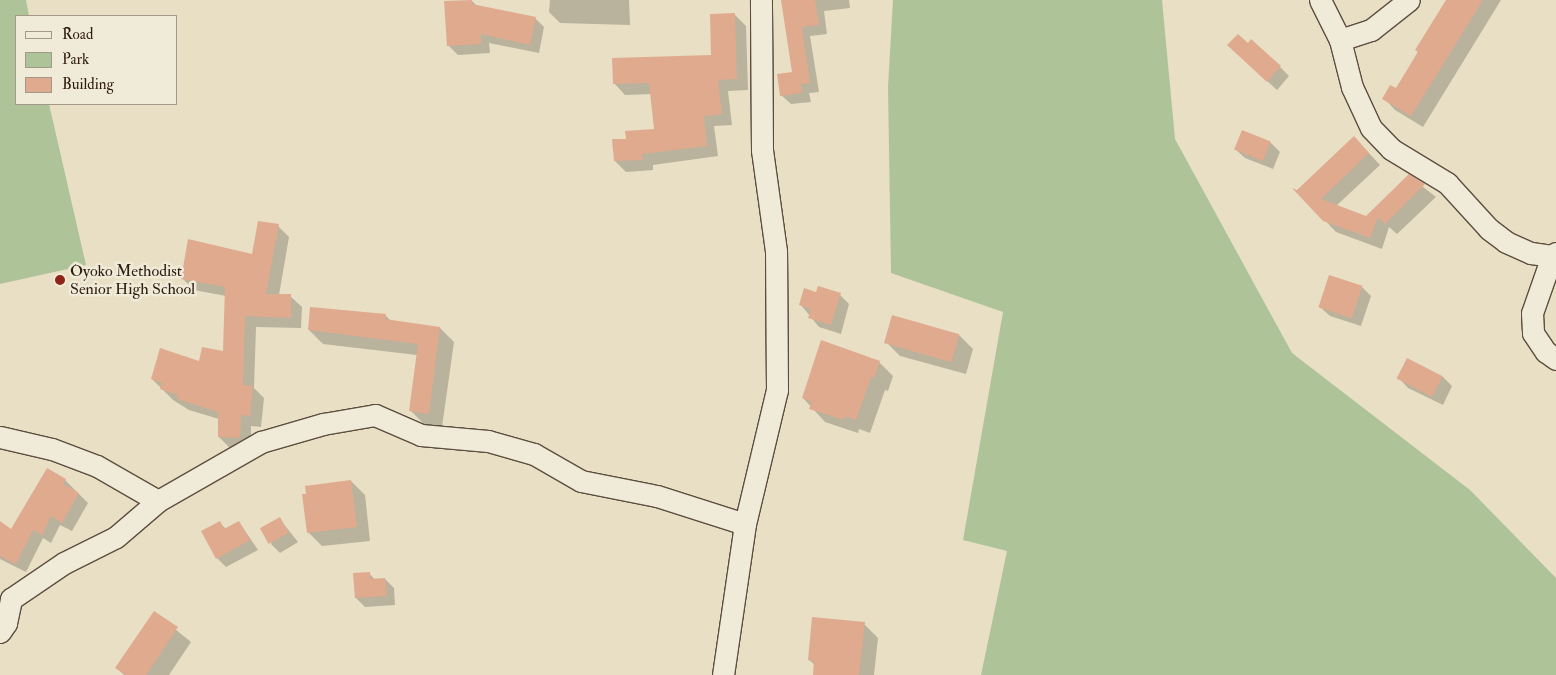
<!DOCTYPE html>
<style>
body{margin:0}
#map{position:relative;width:1556px;height:675px;overflow:hidden;background:#e8dfc4;font-family:"IM FELL Double Pica",serif}
div>[style]{position:absolute}
.green>*{inset:0;background:#afc399}
.shadow>*{inset:0;background:#0003}
.building>*{inset:0;background:#e0aa8f;transform-origin:0 0}
.roads{filter:drop-shadow(1px 0 #5d4d3e) drop-shadow(-1px 0 #5d4d3e) drop-shadow(0 1px #5d4d3e) drop-shadow(0 -1px #5d4d3e)}
.street>*{height:21px;margin:-10.5px;padding:0 10.5px;transform-origin:10.5px;border-radius:10.5px;background:#f0ead9}
.dots>*{width:14px;height:14px;translate:-50% -50%;box-sizing:border-box;border:2px solid #f0ead9;border-radius:50%}
span{translate:-50% -50%;white-space:nowrap;text-align:center;line-height:1.15;-webkit-text-stroke:5px #f0ead9;paint-order:stroke}
.poi-label{font-size:16px;color:#2f1c11}
.left{translate:0 -50%;text-align:left}
.legend{position:absolute;left:15px;top:15px;width:162px;height:90px;box-sizing:border-box;background:#f0ead9;border:1px solid #a39889;margin:0;padding:6px 9px;list-style:none;font-size:15px;color:#2f1c11}
.legend li{display:flex;align-items:center;gap:10px;height:25px}
.legend b{width:25px;border:1px solid #a39889}
</style>
<div id="map">
<div class="green">
<div style="clip-path:polygon(0 0,26px 0,29px 16px,16px 16px,16px 104px,49px 104px,86px 265px,0 284px)"></div>
<div style="clip-path:polygon(893px 0,1162px 0,1175px 139px,1292px 353px,1470px 490px,1556px 578px,1556px 675px,981px 675px,1007px 551px,963px 540px,1003px 312px,891px 273px,888px 87px)"></div>
</div>
<div class="shadow">
<div style="clip-path:polygon(550px 0,629px 0,630px 25px,560px 23px,549px 12px)"></div>
<div style="clip-path:polygon(783px 0,849px 0,850px 8px,824px 11px,827px 34px,810px 36px,819px 92px,809px 93px,811px 102px,791px 104px,781px 95px,793px 73px)"></div>
<div style="clip-path:polygon(1448px 0,1501px 0,1423px 127px,1395px 110px,1384px 98px,1396px 90px)"></div>
<div style="clip-path:polygon(472px 1px,477px 6px,535px 18px,544px 27px,539px 53px,489px 43px,490px 53px,458px 55px,448px 45px)"></div>
<div style="clip-path:polygon(735px 15px,746px 26px,748px 90px,728px 91px,732px 125px,714px 126px,718px 156px,653px 165px,653px 170px,626px 172px,615px 161px,627px 140px,656px 131px,652px 94px,625px 95px,614px 83px,713px 56px)"></div>
<div style="clip-path:polygon(1238px 54px,1280px 67px,1289px 76px,1277px 90px)"></div>
<div style="clip-path:polygon(1242px 131px,1271px 143px,1280px 152px,1273px 169px,1245px 158px,1235px 149px)"></div>
<div style="clip-path:polygon(1365px 149px,1380px 165px,1336px 206px,1366px 217px,1409px 176px,1436px 197px,1397px 234px,1389px 227px,1382px 249px,1336px 232px,1297px 191px)"></div>
<div style="clip-path:polygon(278px 226px,289px 237px,279px 295px,290px 296px,302px 307px,301px 328px,256px 327px,254px 388px,264px 398px,261px 427px,251px 426px,251px 448px,230px 448px,219px 437px,219px 419px,189px 410px,173px 400px,152px 379px,224px 353px,226px 296px,194px 290px,182px 278px,253px 256px)"></div>
<div style="clip-path:polygon(1362px 287px,1371px 296px,1361px 326px,1330px 316px,1320px 307px)"></div>
<div style="clip-path:polygon(817px 293px,840px 295px,849px 304px,841px 334px,819px 327px,801px 305px)"></div>
<div style="clip-path:polygon(385px 315px,391px 321px,440px 328px,454px 342px,442px 427px,424px 424px,410px 410px,417px 355px,323px 344px,309px 330px)"></div>
<div style="clip-path:polygon(893px 317px,959px 335px,973px 349px,966px 374px,900px 356px,886px 342px)"></div>
<div style="clip-path:polygon(879px 362px,893px 376px,888px 391px,885px 390px,870px 433px,859px 429px,858px 433px,825px 422px,803px 398px)"></div>
<div style="clip-path:polygon(1443px 377px,1452px 386px,1443px 405px,1408px 388px,1399px 378px)"></div>
<div style="clip-path:polygon(65px 480px,88px 503px,72px 531px,60px 525px,51px 543px,43px 538px,26px 572px,0 559px,0 522px,11px 531px)"></div>
<div style="clip-path:polygon(351px 481px,365px 495px,370px 541px,322px 546px,308px 532px)"></div>
<div style="clip-path:polygon(279px 518px,298px 542px,280px 553px,271px 544px)"></div>
<div style="clip-path:polygon(219px 522px,226px 529px,239px 522px,258px 550px,226px 567px,217px 558px)"></div>
<div style="clip-path:polygon(369px 573px,375px 580px,385px 579px,394px 588px,395px 605px,365px 607px,356px 598px)"></div>
<div style="clip-path:polygon(155px 613px,191px 642px,169px 675px,124px 675px,117px 668px)"></div>
<div style="clip-path:polygon(864px 624px,878px 638px,874px 675px,814px 675px,815px 665px,809px 660px)"></div>
</div>
<div class="building">
<div style="clip-path:polygon(472px 0,472px 4px,536px 17px,530px 45px,481px 34px,481px 44px,447px 46px,444px 1px)"></div>
<div style="clip-path:polygon(781px 0,815px 0,819px 25px,802px 27px,810px 83px,801px 84px,802px 93px,780px 96px,777px 74px,792px 72px)"></div>
<div style="clip-path:polygon(1446px 0,1483px 0,1411px 116px,1382px 99px,1390px 85px,1396px 88px,1418px 52px,1415px 50px)"></div>
<div style="clip-path:polygon(735px 13px,737px 79px,718px 80px,722px 114px,704px 116px,707px 146px,642px 154px,643px 160px,614px 161px,612px 139px,626px 139px,625px 131px,654px 129px,649px 83px,613px 84px,612px 58px,711px 55px,710px 14px)"></div>
<div style="clip-path:polygon(1238px 34px,1248px 43px,1251px 39px,1281px 66px,1267px 82px,1227px 45px)"></div>
<div style="left:1242px;top:130px;width:31px;height:21px;rotate:22deg"></div>
<div style="clip-path:polygon(1354px 136px,1369px 153px,1321px 199px,1366px 216px,1409px 174px,1425px 184px,1385px 224px,1378px 217px,1370px 238px,1323px 221px,1292px 188px,1297px 190px)"></div>
<div style="clip-path:polygon(258px 221px,279px 224px,266px 294px,291px 294px,291px 318px,245px 316px,243px 385px,253px 386px,250px 416px,241px 415px,240px 438px,218px 437px,218px 412px,177px 399px,178px 395px,160px 389px,162px 383px,151px 379px,160px 348px,199px 361px,202px 347px,223px 351px,225px 287px,181px 279px,188px 239px,252px 254px)"></div>
<div style="left:1329px;top:275px;width:35px;height:34px;rotate:18deg"></div>
<div style="clip-path:polygon(818px 286px,841px 293px,831px 325px,808px 318px,811px 309px,799px 305px,804px 288px,816px 292px)"></div>
<div style="clip-path:polygon(310px 307px,386px 314px,385px 319px,440px 327px,429px 414px,409px 411px,418px 344px,308px 330px)"></div>
<div style="left:892px;top:315px;width:70px;height:29px;rotate:16deg"></div>
<div style="clip-path:polygon(821px 340px,880px 361px,874px 378px,871px 377px,856px 420px,845px 416px,844px 420px,809px 409px,812px 402px,802px 398px)"></div>
<div style="left:1407px;top:358px;width:40px;height:23px;rotate:27deg"></div>
<div style="clip-path:polygon(47px 468px,66px 479px,63px 484px,79px 493px,62px 523px,51px 516px,42px 535px,33px 530px,16px 564px,0 556px,0 521px,11px 529px)"></div>
<div style="clip-path:polygon(351px 480px,357px 527px,307px 533px,302px 494px,306px 494px,305px 486px)"></div>
<div style="left:280px;top:517px;width:18px;height:23px;rotate:61deg"></div>
<div style="clip-path:polygon(220px 521px,224px 529px,239px 521px,250px 540px,216px 559px,201px 531px)"></div>
<div style="clip-path:polygon(370px 572px,370px 579px,385px 578px,387px 596px,355px 598px,353px 573px)"></div>
<div style="clip-path:polygon(154px 611px,178px 627px,146px 675px,126px 675px,115px 668px)"></div>
<div style="clip-path:polygon(812px 617px,865px 622px,859px 675px,813px 675px,814px 661px,808px 660px)"></div>
</div>
<div class="roads">
<div class="street">
<div style="left:1320px;top:0;width:45px;rotate:63.4deg"></div>
<div style="left:1340px;top:40px;width:49px;rotate:75.7deg"></div>
<div style="left:1352px;top:87px;width:45px;rotate:65.1deg"></div>
<div style="left:1371px;top:128px;width:29px;rotate:46deg"></div>
<div style="left:1391px;top:149px;width:66px;rotate:31.3deg"></div>
<div style="left:1447px;top:183px;width:62px;rotate:47.6deg"></div>
<div style="left:1489px;top:229px;width:21px;rotate:37deg"></div>
<div style="left:1506px;top:242px;width:27px;rotate:24deg"></div>
<div style="left:1531px;top:253px;width:21px;rotate:8deg"></div>
<div style="left:1552px;top:256px;width:5px;rotate:-37deg"></div>
<div style="left:1340px;top:40px;width:33px;rotate:-18deg"></div>
<div style="left:1371px;top:30px;width:48px;rotate:-38.3deg"></div>
<div style="left:1552px;top:256px;width:60px;rotate:109.3deg"></div>
<div style="left:1532px;top:313px;width:20px;rotate:87deg"></div>
<div style="left:1533px;top:333px;width:23px;rotate:56deg"></div>
<div style="left:1546px;top:352px;width:12px;rotate:35deg"></div>
<div style="left:0;top:437px;width:53px;rotate:13deg"></div>
<div style="left:52px;top:449px;width:48px;rotate:20.7deg"></div>
<div style="left:97px;top:466px;width:70px;rotate:29.8deg"></div>
<div style="left:0;top:632px;width:11px;rotate:-56deg"></div>
<div style="left:6px;top:623px;width:25px;rotate:-78deg"></div>
<div style="left:11px;top:599px;width:64px;rotate:-34.2deg"></div>
<div style="left:64px;top:563px;width:58px;rotate:-26.6deg"></div>
<div style="left:116px;top:537px;width:55px;rotate:-40.6deg"></div>
<div style="left:158px;top:501px;width:119px;rotate:-29.8deg"></div>
<div style="left:261px;top:442px;width:65px;rotate:-16.2deg"></div>
<div style="left:323px;top:424px;width:53px;rotate:-9.8deg"></div>
<div style="left:375px;top:415px;width:50px;rotate:23.5deg"></div>
<div style="left:421px;top:435px;width:67px;rotate:5.1deg"></div>
<div style="left:488px;top:441px;width:48px;rotate:15.8deg"></div>
<div style="left:534px;top:454px;width:54px;rotate:29.9deg"></div>
<div style="left:581px;top:481px;width:77px;rotate:11.2deg"></div>
<div style="left:657px;top:496px;width:92px;rotate:17.7deg"></div>
<div style="left:723px;top:675px;width:153px;rotate:-81.7deg"></div>
<div style="left:745px;top:524px;width:138px;rotate:-76.6deg"></div>
<div style="left:777px;top:390px;width:139px;rotate:-90.4deg"></div>
<div style="left:776px;top:251px;width:102px;rotate:-97.9deg"></div>
<div style="left:762px;top:150px;width:150px;rotate:-90.4deg"></div>
</div>
</div>
<div class="dots">
<div style="left:60px;top:280px;background:#8f2418"></div>
</div>
<div class="poi-label">
<span class="left" style="left:70px;top:280px">Oyoko Methodist<br>Senior High School</span>
</div>
<ul class="legend">
<li><b style="height:6px;background:#f0ead9"></b>Road</li>
<li><b style="height:14px;background:#afc399"></b>Park</li>
<li><b style="height:14px;background:#e0aa8f"></b>Building</li>
</ul>
</div>
